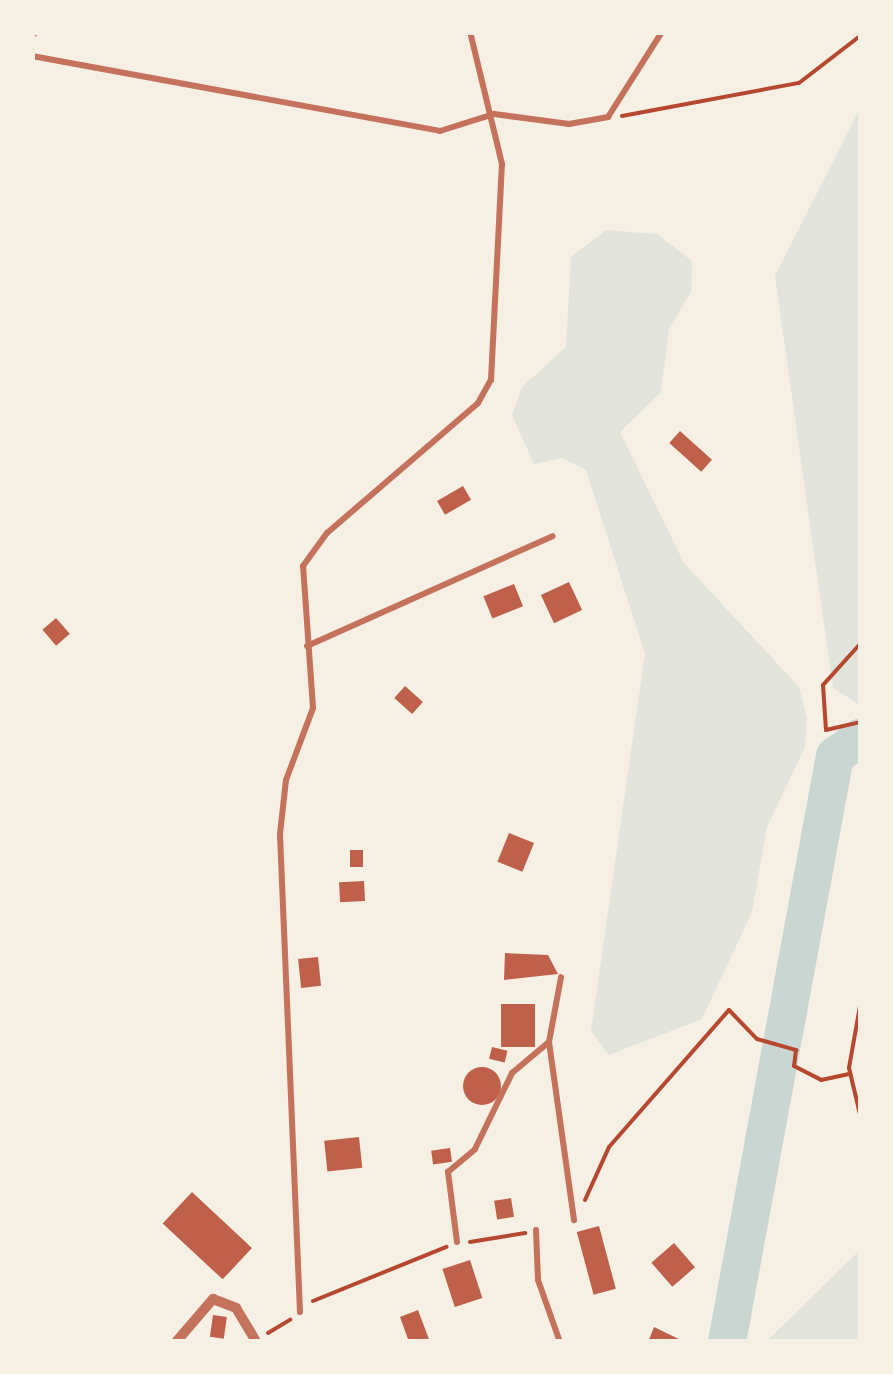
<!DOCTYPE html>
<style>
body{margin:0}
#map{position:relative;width:893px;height:1374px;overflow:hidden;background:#f6efe4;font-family:Montserrat,sans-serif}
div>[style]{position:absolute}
.green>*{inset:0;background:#e2e4dc}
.river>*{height:38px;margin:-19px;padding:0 19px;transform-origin:19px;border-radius:19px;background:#c9d6d2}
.building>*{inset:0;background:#bf614a;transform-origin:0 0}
.round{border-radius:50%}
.path>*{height:4px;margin:-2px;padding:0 2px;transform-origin:2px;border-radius:2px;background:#b5482f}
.service>*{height:6px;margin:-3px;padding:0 3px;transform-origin:3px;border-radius:3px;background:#c5725c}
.minor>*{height:10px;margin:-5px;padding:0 5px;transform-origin:5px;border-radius:5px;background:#c5725c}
span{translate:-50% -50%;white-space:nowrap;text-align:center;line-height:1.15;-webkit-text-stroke:8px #f6efe4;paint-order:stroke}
.frame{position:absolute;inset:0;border:35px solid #f6efe4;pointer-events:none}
</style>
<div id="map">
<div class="green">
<div style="clip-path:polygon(860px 108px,860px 705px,833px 688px,775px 276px)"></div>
<div style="clip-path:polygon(606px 230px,657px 234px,692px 261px,691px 292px,669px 329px,661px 392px,620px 432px,684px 563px,799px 687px,807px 718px,805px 747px,767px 827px,752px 912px,702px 1019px,609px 1055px,591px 1031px,645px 654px,586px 470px,562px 458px,534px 464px,512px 415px,522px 387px,566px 347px,571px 257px)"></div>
<div style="clip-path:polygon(860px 1250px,860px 1341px,767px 1341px)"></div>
</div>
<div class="river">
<div style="left:727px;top:1342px;width:596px;rotate:-79.56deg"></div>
<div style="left:835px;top:756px;width:31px;rotate:-36deg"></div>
</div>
<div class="building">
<div style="left:680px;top:431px;width:43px;height:16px;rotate:42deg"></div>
<div style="left:463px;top:486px;width:16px;height:30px;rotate:60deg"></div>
<div style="left:569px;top:582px;width:31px;height:31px;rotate:65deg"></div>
<div style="left:514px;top:584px;width:24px;height:33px;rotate:68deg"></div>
<div style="left:56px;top:618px;width:21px;height:18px;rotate:49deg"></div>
<div style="left:405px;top:686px;width:24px;height:16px;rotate:42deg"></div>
<div style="left:509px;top:833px;width:27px;height:31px;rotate:22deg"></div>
<div style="left:350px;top:850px;width:13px;height:17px"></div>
<div style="left:364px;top:881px;width:20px;height:25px;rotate:87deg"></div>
<div style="clip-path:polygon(505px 953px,548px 955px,558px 974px,504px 980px)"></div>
<div style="left:318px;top:957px;width:29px;height:20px;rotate:84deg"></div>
<div style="left:501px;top:1004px;width:34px;height:43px"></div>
<div style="left:492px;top:1047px;width:16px;height:12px;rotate:14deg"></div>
<div class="round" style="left:463px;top:1067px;width:38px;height:38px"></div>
<div style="left:359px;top:1137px;width:31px;height:35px;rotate:84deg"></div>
<div style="left:450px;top:1148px;width:14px;height:19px;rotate:82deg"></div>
<div style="left:192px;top:1192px;width:82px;height:43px;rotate:43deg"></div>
<div style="left:511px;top:1198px;width:19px;height:17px;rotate:81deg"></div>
<div style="left:599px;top:1226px;width:65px;height:23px;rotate:75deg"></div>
<div style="left:674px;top:1243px;width:32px;height:30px;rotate:49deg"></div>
<div style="left:470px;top:1260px;width:40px;height:29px;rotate:72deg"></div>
<div style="clip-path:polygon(418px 1310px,430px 1342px,409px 1342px,400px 1317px)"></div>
<div style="left:213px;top:1315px;width:14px;height:22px;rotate:8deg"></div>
<div style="clip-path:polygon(654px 1327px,685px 1342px,648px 1342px)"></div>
</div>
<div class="path">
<div style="left:622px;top:116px;width:180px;rotate:-10.6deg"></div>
<div style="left:799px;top:83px;width:77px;rotate:-37.6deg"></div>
<div style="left:860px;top:644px;width:55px;rotate:132.1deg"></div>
<div style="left:823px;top:685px;width:45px;rotate:86.2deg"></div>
<div style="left:826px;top:730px;width:35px;rotate:-13deg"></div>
<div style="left:860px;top:1006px;width:63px;rotate:100.1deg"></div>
<div style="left:849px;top:1068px;width:47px;rotate:76.6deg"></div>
<div style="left:585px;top:1200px;width:58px;rotate:-65.6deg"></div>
<div style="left:609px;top:1147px;width:182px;rotate:-48.8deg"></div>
<div style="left:729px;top:1010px;width:40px;rotate:46deg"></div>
<div style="left:757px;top:1039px;width:41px;rotate:15.8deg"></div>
<div style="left:796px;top:1050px;width:16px;rotate:97deg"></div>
<div style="left:794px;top:1066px;width:30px;rotate:27deg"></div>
<div style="left:821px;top:1080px;width:30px;rotate:-12deg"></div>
<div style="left:470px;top:1242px;width:56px;rotate:-9.3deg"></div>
<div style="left:313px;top:1301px;width:144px;rotate:-22.1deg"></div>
<div style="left:268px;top:1333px;width:26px;rotate:-31deg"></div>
</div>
<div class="service">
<div style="left:32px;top:36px;width:6px;rotate:-45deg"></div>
<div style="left:32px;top:56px;width:415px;rotate:10.4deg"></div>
<div style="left:440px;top:131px;width:57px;rotate:-17.5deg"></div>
<div style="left:494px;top:114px;width:76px;rotate:7.6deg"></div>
<div style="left:569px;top:124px;width:40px;rotate:-10deg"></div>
<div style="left:608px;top:117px;width:101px;rotate:-57.6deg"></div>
<div style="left:307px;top:646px;width:269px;rotate:-24.1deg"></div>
<div style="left:549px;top:1042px;width:180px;rotate:82deg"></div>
<div style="left:536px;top:1230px;width:50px;rotate:87.7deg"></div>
<div style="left:538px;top:1280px;width:66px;rotate:70.5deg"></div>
<div style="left:457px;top:1242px;width:71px;rotate:-97.3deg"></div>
<div style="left:448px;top:1172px;width:35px;rotate:-40deg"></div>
<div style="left:475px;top:1149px;width:85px;rotate:-64deg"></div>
<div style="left:512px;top:1073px;width:48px;rotate:-40deg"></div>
<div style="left:549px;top:1042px;width:66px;rotate:-79.5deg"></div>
<div style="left:300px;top:1312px;width:478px;rotate:-92.4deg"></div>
<div style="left:280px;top:834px;width:54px;rotate:-83.7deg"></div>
<div style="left:286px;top:780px;width:77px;rotate:-69.4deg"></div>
<div style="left:313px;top:708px;width:142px;rotate:-94deg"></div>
<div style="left:303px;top:566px;width:41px;rotate:-54deg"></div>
<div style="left:327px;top:533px;width:199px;rotate:-40.7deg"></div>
<div style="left:478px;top:403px;width:26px;rotate:-61deg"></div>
<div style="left:491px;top:380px;width:216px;rotate:-87.1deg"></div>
<div style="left:502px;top:164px;width:136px;rotate:-103.6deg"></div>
</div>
<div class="minor">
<div style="left:176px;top:1342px;width:57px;rotate:-49.3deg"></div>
<div style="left:213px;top:1299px;width:25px;rotate:21deg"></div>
<div style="left:236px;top:1308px;width:37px;rotate:59deg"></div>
</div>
<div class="frame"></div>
</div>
